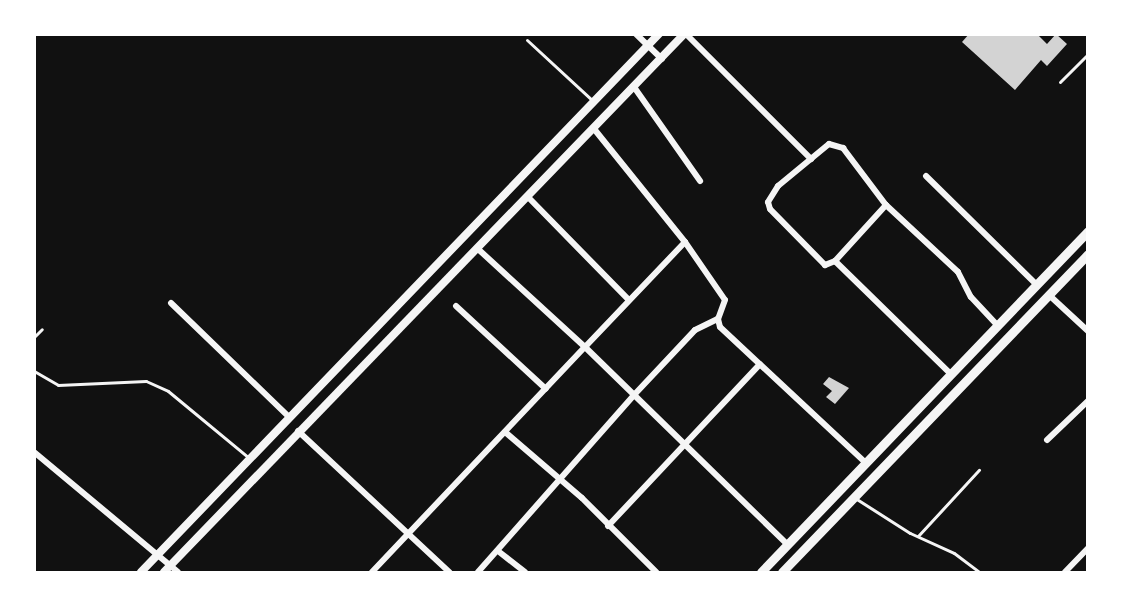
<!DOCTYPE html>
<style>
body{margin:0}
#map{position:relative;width:1122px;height:607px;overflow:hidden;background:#111;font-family:"Archivo Narrow",sans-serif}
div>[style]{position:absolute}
.building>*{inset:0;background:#d3d3d3}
.service>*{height:3px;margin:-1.5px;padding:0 1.5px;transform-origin:1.5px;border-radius:1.5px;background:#f5f5f5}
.minor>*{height:6px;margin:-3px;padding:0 3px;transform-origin:3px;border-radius:3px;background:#f5f5f5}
.tertiary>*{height:8px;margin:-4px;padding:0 4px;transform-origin:4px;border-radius:4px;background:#f5f5f5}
.secondary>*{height:9px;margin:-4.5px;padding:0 4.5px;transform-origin:4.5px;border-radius:4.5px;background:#f5f5f5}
span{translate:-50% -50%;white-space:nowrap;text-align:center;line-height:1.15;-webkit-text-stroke:6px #fff;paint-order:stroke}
.frame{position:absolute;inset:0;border:36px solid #fff;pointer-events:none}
</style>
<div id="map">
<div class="building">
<div style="clip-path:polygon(969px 34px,1037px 34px,1047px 44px,1056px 34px,1067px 44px,1047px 66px,1041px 60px,1015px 90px,962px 42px)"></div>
<div style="clip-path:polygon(829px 377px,849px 388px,835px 404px,826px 397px,832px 391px,823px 384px)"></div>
</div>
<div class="service">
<div style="left:527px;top:40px;width:90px;rotate:42.7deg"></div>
<div style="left:1060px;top:82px;width:40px;rotate:-45deg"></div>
<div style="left:34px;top:337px;width:11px;rotate:-45deg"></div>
<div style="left:34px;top:371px;width:28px;rotate:30deg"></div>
<div style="left:58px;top:385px;width:88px;rotate:-2.6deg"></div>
<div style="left:146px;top:381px;width:24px;rotate:24deg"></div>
<div style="left:168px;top:391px;width:105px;rotate:39.6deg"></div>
<div style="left:855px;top:498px;width:65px;rotate:32.5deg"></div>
<div style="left:910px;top:533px;width:48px;rotate:24.4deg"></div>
<div style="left:954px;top:553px;width:31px;rotate:37deg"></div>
<div style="left:918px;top:536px;width:90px;rotate:-47.3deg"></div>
</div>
<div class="minor">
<div style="left:636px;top:34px;width:36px;rotate:44deg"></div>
<div style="left:686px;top:34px;width:177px;rotate:45deg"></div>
<div style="left:634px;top:87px;width:115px;rotate:54.9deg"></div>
<div style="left:829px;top:144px;width:15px;rotate:16deg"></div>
<div style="left:843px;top:148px;width:71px;rotate:53deg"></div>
<div style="left:886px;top:205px;width:76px;rotate:132.3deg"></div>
<div style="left:835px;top:261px;width:11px;rotate:158deg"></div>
<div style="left:825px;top:265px;width:78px;rotate:-134.5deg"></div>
<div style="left:770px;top:209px;width:7px;rotate:-106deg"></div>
<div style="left:768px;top:202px;width:19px;rotate:-58deg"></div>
<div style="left:778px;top:186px;width:66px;rotate:-39.5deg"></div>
<div style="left:926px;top:176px;width:156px;rotate:44.5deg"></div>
<div style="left:528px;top:197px;width:144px;rotate:45.6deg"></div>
<div style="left:886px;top:205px;width:98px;rotate:42.9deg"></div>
<div style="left:958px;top:272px;width:28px;rotate:63deg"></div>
<div style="left:971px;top:297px;width:40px;rotate:47deg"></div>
<div style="left:685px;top:242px;width:70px;rotate:55.4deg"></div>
<div style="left:725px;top:300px;width:20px;rotate:110deg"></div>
<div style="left:718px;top:319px;width:8px;rotate:76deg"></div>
<div style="left:720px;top:327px;width:200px;rotate:43deg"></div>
<div style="left:478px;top:249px;width:145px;rotate:42.5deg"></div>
<div style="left:585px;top:347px;width:145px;rotate:-46.4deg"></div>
<div style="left:685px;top:242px;width:145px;rotate:-128.8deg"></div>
<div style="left:835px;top:261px;width:163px;rotate:44.3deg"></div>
<div style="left:1049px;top:295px;width:53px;rotate:42.7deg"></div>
<div style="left:171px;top:303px;width:165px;rotate:44deg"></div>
<div style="left:456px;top:306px;width:122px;rotate:42.7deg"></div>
<div style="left:298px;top:431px;width:207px;rotate:43deg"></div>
<div style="left:505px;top:432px;width:101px;rotate:40.6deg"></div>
<div style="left:582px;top:498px;width:105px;rotate:45deg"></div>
<div style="left:1047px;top:440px;width:57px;rotate:-43.6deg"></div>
<div style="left:34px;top:452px;width:187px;rotate:39.8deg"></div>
<div style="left:608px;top:526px;width:222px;rotate:-46.8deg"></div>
<div style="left:498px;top:551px;width:34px;rotate:38deg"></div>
<div style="left:372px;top:572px;width:310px;rotate:-46.6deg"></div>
<div style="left:585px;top:347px;width:282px;rotate:44.3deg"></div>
<div style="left:478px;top:572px;width:236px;rotate:-48.6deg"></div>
<div style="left:634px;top:395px;width:89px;rotate:-46.8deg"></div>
<div style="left:695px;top:330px;width:25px;rotate:-26deg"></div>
<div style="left:1065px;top:572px;width:33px;rotate:-46deg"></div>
</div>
<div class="tertiary">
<div style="left:141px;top:572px;width:747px;rotate:-46.09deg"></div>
<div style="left:164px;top:572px;width:748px;rotate:-45.97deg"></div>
</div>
<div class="secondary">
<div style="left:761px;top:572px;width:472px;rotate:-46.2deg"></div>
<div style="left:782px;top:572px;width:441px;rotate:-46.1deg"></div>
</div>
<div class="frame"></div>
</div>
